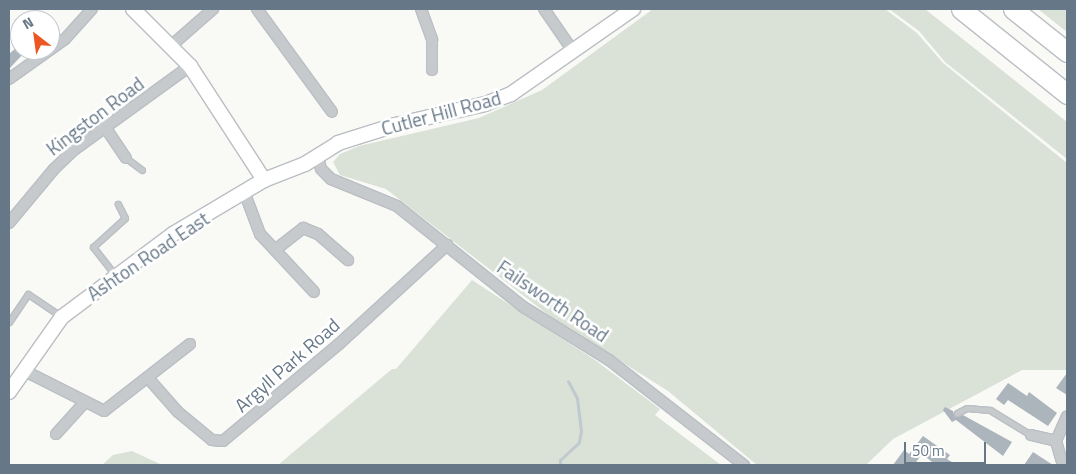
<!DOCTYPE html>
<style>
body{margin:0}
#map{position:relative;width:1076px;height:474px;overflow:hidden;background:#f9f9f6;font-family:"Titillium Web",sans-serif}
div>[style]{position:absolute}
.green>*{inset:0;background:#dae1d7}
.stream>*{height:3px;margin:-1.5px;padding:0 1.5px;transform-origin:1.5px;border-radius:1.5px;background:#becace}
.building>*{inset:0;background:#acb5bb}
.roads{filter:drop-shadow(1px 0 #babfc4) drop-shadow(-1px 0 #babfc4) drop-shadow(0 1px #babfc4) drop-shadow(0 -1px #babfc4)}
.lane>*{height:5px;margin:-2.5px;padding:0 2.5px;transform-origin:2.5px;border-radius:2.5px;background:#c6cacd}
.street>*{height:10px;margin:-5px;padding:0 5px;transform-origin:5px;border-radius:5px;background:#c6cacd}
.secondary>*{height:14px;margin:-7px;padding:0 7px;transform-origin:7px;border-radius:7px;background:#fff}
.highway>*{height:19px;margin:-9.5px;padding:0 9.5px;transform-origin:9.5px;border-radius:9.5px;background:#fff}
span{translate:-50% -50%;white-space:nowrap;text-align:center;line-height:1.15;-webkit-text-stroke:5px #fff;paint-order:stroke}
.street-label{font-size:19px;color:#667888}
.frame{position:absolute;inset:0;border:10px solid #667888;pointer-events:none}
.north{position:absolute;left:10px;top:10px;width:50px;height:50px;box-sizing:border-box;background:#fff;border:1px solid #c2c9cf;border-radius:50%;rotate:330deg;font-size:14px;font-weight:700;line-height:20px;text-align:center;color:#667888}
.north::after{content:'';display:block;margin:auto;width:18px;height:22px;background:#ec5623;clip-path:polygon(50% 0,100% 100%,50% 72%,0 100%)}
.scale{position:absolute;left:904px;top:442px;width:82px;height:22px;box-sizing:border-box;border:2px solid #667888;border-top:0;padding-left:6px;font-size:15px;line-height:18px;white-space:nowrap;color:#667888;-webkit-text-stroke:4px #fff;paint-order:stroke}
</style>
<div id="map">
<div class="green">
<div style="clip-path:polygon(653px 9px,885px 9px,917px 33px,943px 63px,1067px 163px,1067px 370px,1022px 370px,893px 439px,866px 465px,757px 465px,668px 391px,555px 320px,386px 189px,340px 175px,333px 162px,340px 154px,359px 146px,479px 118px,542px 90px)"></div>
<div style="clip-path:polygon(889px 9px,925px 9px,1067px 122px,1067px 159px,945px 62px,919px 31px)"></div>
<div style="clip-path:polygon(1038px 9px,1067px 9px,1067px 32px)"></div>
<div style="clip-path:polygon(472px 280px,595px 360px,660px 409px,655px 415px,721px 465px,278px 465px,392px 369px,396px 369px)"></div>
<div style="clip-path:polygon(132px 451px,162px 465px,102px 465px,113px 455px)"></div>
</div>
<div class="stream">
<div style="left:560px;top:465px;width:5px;rotate:-90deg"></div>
<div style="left:560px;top:460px;width:26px;rotate:-43deg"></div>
<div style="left:579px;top:442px;width:11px;rotate:-80deg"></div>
<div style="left:581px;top:431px;width:33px;rotate:-97deg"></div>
<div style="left:577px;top:398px;width:19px;rotate:-118deg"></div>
</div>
<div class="building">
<div style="clip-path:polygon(17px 47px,24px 53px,9px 69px,9px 54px)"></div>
<div style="clip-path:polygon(1067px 373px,1067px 395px,1056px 388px)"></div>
<div style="clip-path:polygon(1008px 383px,1027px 396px,1029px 392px,1057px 413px,1048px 426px,1008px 400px,1004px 405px,996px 399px)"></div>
<div style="clip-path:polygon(945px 407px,953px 411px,955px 417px,963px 415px,1012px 442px,1003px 456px,956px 420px,952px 422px,943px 410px)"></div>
<div style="clip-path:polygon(923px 436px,950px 455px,947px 459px,957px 465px,936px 465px,922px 454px,914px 465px,893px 465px,904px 450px,909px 454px)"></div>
<div style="clip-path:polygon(1033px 452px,1053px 465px,1024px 465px)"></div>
</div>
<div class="roads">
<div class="lane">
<div style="left:126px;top:158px;width:20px;rotate:37deg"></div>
<div style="left:115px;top:275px;width:36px;rotate:-128deg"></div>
<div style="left:93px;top:247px;width:43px;rotate:-42.2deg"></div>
<div style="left:125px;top:218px;width:16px;rotate:-117deg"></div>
<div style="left:9px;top:322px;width:34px;rotate:-56deg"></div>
<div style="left:28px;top:294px;width:40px;rotate:34deg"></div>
<div style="left:957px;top:413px;width:11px;rotate:-27deg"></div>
<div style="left:967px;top:408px;width:23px;rotate:5deg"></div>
<div style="left:990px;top:410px;width:48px;rotate:31.4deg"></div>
</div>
<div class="street">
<div style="left:257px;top:9px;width:127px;rotate:53.9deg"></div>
<div style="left:421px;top:9px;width:33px;rotate:70deg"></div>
<div style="left:432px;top:40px;width:30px;rotate:90deg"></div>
<div style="left:544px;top:9px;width:51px;rotate:55.4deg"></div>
<div style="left:172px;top:45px;width:55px;rotate:-41.3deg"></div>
<div style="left:9px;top:79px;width:69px;rotate:-35.5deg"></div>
<div style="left:65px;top:39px;width:40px;rotate:-48deg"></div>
<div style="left:105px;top:127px;width:37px;rotate:56deg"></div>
<div style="left:318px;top:157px;width:12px;rotate:76deg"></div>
<div style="left:321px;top:169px;width:14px;rotate:45deg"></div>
<div style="left:331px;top:179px;width:71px;rotate:22.2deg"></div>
<div style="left:397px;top:206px;width:164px;rotate:38.6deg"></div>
<div style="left:525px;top:308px;width:99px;rotate:31.8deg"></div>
<div style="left:609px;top:360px;width:171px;rotate:37.9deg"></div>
<div style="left:245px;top:194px;width:43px;rotate:69.4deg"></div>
<div style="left:260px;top:234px;width:79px;rotate:47deg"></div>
<div style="left:9px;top:223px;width:70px;rotate:-50.2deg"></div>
<div style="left:54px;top:169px;width:28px;rotate:-44deg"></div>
<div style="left:74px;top:150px;width:143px;rotate:-35.9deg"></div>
<div style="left:275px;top:250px;width:36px;rotate:-38deg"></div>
<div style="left:303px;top:228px;width:16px;rotate:22deg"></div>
<div style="left:318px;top:234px;width:40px;rotate:41deg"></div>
<div style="left:23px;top:370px;width:91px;rotate:26.8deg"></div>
<div style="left:104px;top:411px;width:109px;rotate:-37.9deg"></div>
<div style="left:148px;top:378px;width:45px;rotate:48.6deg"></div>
<div style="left:178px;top:412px;width:44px;rotate:39.5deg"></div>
<div style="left:212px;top:440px;width:11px;rotate:5deg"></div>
<div style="left:223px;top:441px;width:151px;rotate:-39.9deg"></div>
<div style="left:339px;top:344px;width:147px;rotate:-42.5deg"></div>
<div style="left:56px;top:434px;width:42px;rotate:-47.9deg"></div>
<div style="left:1031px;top:435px;width:26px;rotate:13deg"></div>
<div style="left:1056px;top:441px;width:25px;rotate:74deg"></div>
<div style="left:1056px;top:441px;width:27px;rotate:-66deg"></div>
</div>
<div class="secondary">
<div style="left:133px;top:9px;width:81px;rotate:45deg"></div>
<div style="left:190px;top:66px;width:136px;rotate:57deg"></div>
<div style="left:9px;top:392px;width:92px;rotate:-54.8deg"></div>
<div style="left:62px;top:317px;width:139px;rotate:-36.8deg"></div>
<div style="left:173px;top:234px;width:106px;rotate:-30.7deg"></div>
<div style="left:264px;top:180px;width:44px;rotate:-21.3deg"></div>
<div style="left:305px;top:164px;width:39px;rotate:-32deg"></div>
<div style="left:338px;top:143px;width:60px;rotate:-17.5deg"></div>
<div style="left:395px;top:125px;width:92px;rotate:-13.1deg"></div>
<div style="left:485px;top:104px;width:28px;rotate:-21deg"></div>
<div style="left:511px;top:94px;width:149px;rotate:-34.9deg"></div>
</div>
<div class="highway">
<div style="left:961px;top:9px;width:136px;rotate:38.7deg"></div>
<div style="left:1013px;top:9px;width:69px;rotate:38.5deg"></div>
</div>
</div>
<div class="street-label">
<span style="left:441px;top:113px;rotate:-15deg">Cutler Hill Road</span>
<span style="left:95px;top:116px;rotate:-37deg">Kingston Road</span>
<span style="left:148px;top:256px;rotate:-34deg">Ashton Road East</span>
<span style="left:553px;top:301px;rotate:34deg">Failsworth Road</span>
<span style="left:287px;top:365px;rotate:-41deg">Argyll Park Road</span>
</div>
<div class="frame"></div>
<div class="north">N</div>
<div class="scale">50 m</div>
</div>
